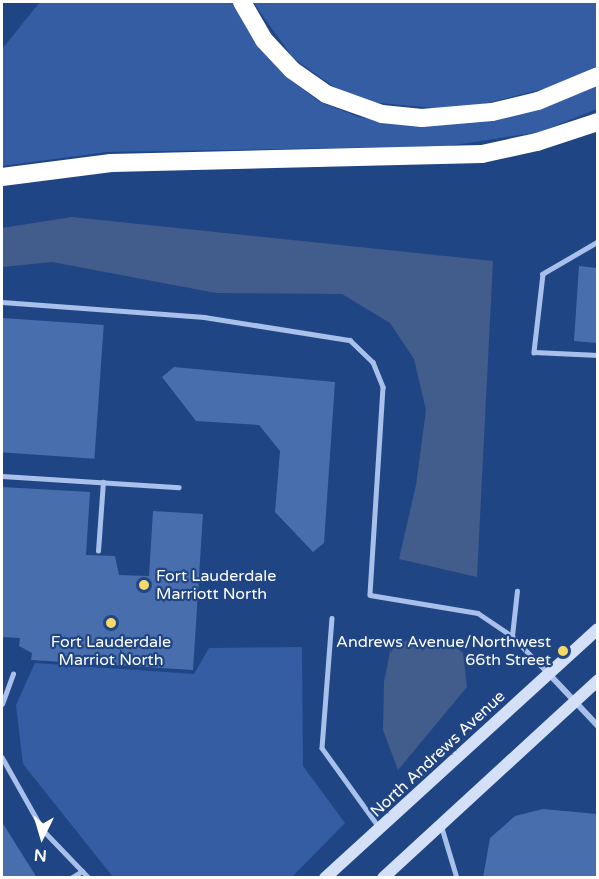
<!DOCTYPE html>
<style>
body{margin:0}
#map{position:relative;width:599px;height:879px;overflow:hidden;background:#204585;font-family:"Varela Round",sans-serif}
div>[style]{position:absolute}
.green>*{inset:0;background:#345da3}
.water>*{inset:0;background:#425c8b}
.building>*{inset:0;background:#486eae;transform-origin:0 0}
.lane>*{height:4.5px;margin:-2.25px;padding:0 2.25px;transform-origin:2.25px;border-radius:2.25px;background:#a9c1ea}
.street>*{height:6px;margin:-3px;padding:0 3px;transform-origin:3px;border-radius:3px;background:#a9c1ea}
.secondary>*{height:12px;margin:-6px;padding:0 6px;transform-origin:6px;border-radius:6px;background:#d4e0f7}
.highway>*{height:18px;margin:-9px;padding:0 9px;transform-origin:9px;border-radius:9px;background:#fff}
.dots>*{width:16px;height:16px;translate:-50% -50%;box-sizing:border-box;border:3px solid #204585;border-radius:50%}
span{translate:-50% -50%;white-space:nowrap;text-align:center;line-height:1.15;-webkit-text-stroke:4.5px #204585;paint-order:stroke}
.poi-label{font-size:16px;color:#fff}
.left{translate:0 -50%;text-align:left}
.right{translate:-100% -50%;text-align:right}
.street-label{font-size:16px;color:#fff}
.frame{position:absolute;inset:0;border:3px solid #fff;pointer-events:none}
.north{position:absolute;left:12px;top:807px;width:60px;height:60px;-webkit-text-stroke:4px #204585;paint-order:stroke;rotate:185deg;font-size:16px;font-weight:700;line-height:24px;text-align:center;color:#fff}
.north::after{content:'';display:block;margin:auto;width:21px;height:27px;background:#fff;clip-path:polygon(50% 0,100% 100%,50% 72%,0 100%)}
</style>
<div id="map">
<div class="green">
<div style="clip-path:polygon(40px 2px,232px 2px,259px 48px,287px 77px,320px 102px,359px 117px,403px 125px,533px 110px,597px 85px,597px 109px,540px 132px,448px 146px,107px 152px,2px 166px,2px 49px)"></div>
<div style="clip-path:polygon(253px 2px,597px 2px,597px 66px,555px 86px,483px 104px,444px 109px,369px 102px,340px 91px,293px 58px)"></div>
<div style="clip-path:polygon(302px 647px,303px 766px,345px 823px,292px 877px,113px 877px,23px 764px,16px 705px,35px 663px,194px 674px,209px 648px)"></div>
</div>
<div class="water">
<div style="clip-path:polygon(72px 217px,493px 261px,477px 577px,399px 559px,416px 485px,426px 410px,414px 359px,390px 323px,342px 294px,216px 293px,52px 262px,2px 267px,2px 228px)"></div>
<div style="clip-path:polygon(446px 639px,463px 653px,467px 687px,398px 770px,383px 730px,384px 682px,392px 642px)"></div>
</div>
<div class="building">
<div style="clip-path:polygon(579px 266px,597px 268px,597px 343px,574px 341px)"></div>
<div style="left:2px;top:318px;width:102px;height:134px;rotate:4deg"></div>
<div style="clip-path:polygon(174px 367px,335px 382px,324px 543px,313px 552px,275px 512px,280px 451px,259px 425px,196px 421px,162px 377px)"></div>
<div style="clip-path:polygon(2px 487px,90px 492px,86px 555px,115px 556px,119px 575px,149px 576px,153px 511px,203px 514px,193px 670px,31px 660px,32px 653px,19px 646px,20px 638px,2px 637px)"></div>
<div style="clip-path:polygon(543px 809px,597px 814px,597px 878px,483px 878px,490px 838px,515px 816px)"></div>
<div style="clip-path:polygon(2px 822px,37px 878px,2px 878px)"></div>
</div>
<div class="lane">
<div style="left:598px;top:242px;width:64px;rotate:149.8deg"></div>
<div style="left:543px;top:274px;width:79px;rotate:96.6deg"></div>
<div style="left:534px;top:352px;width:64px;rotate:2.7deg"></div>
<div style="left:2px;top:302px;width:203px;rotate:4.2deg"></div>
<div style="left:204px;top:317px;width:148px;rotate:9deg"></div>
<div style="left:350px;top:340px;width:32px;rotate:44deg"></div>
<div style="left:373px;top:362px;width:27px;rotate:68deg"></div>
<div style="left:383px;top:387px;width:208px;rotate:93.6deg"></div>
<div style="left:370px;top:595px;width:109px;rotate:9.5deg"></div>
<div style="left:478px;top:613px;width:41px;rotate:34.1deg"></div>
<div style="left:512px;top:636px;width:50px;rotate:45.8deg"></div>
<div style="left:2px;top:476px;width:177px;rotate:3.6deg"></div>
<div style="left:98px;top:551px;width:69px;rotate:-85.9deg"></div>
<div style="left:332px;top:618px;width:130px;rotate:94.4deg"></div>
<div style="left:322px;top:748px;width:97px;rotate:54.2deg"></div>
<div style="left:512px;top:636px;width:45px;rotate:-83.7deg"></div>
<div style="left:2px;top:704px;width:32px;rotate:-70deg"></div>
<div style="left:2px;top:757px;width:84px;rotate:60.7deg"></div>
<div style="left:43px;top:830px;width:66px;rotate:46.2deg"></div>
<div style="left:442px;top:828px;width:52px;rotate:73.3deg"></div>
<div style="left:71px;top:878px;width:13px;rotate:-32deg"></div>
</div>
<div class="street">
<div style="left:549px;top:674px;width:71px;rotate:46.7deg"></div>
</div>
<div class="secondary">
<div style="left:325px;top:878px;width:369px;rotate:-42.4deg"></div>
<div style="left:383px;top:878px;width:292px;rotate:-42.6deg"></div>
</div>
<div class="highway">
<div style="left:242px;top:2px;width:44px;rotate:59.9deg"></div>
<div style="left:264px;top:40px;width:41px;rotate:47deg"></div>
<div style="left:292px;top:70px;width:42px;rotate:35.2deg"></div>
<div style="left:326px;top:94px;width:59px;rotate:19.7deg"></div>
<div style="left:382px;top:114px;width:40px;rotate:5.7deg"></div>
<div style="left:422px;top:118px;width:70px;rotate:-4.9deg"></div>
<div style="left:492px;top:112px;width:47px;rotate:-13.4deg"></div>
<div style="left:538px;top:101px;width:65px;rotate:-22.6deg"></div>
<div style="left:2px;top:177px;width:110px;rotate:-7.3deg"></div>
<div style="left:111px;top:163px;width:371px;rotate:-1.4deg"></div>
<div style="left:482px;top:154px;width:56px;rotate:-12.3deg"></div>
<div style="left:537px;top:142px;width:64px;rotate:-18.2deg"></div>
</div>
<div class="dots">
<div style="left:144px;top:585px;background:#f7d969"></div>
<div style="left:111px;top:623px;background:#f7d969"></div>
<div style="left:563px;top:651px;background:#f7d969"></div>
</div>
<div class="poi-label">
<span class="left" style="left:156px;top:585px">Fort Lauderdale<br>Marriott North</span>
<span style="left:111px;top:651px">Fort Lauderdale<br>Marriot North</span>
<span class="right" style="left:551px;top:651px">Andrews Avenue/Northwest<br>66th Street</span>
</div>
<div class="street-label">
<span style="left:438px;top:754px;rotate:-43deg">North Andrews Avenue</span>
</div>
<div class="frame"></div>
<div class="north">N</div>
</div>
